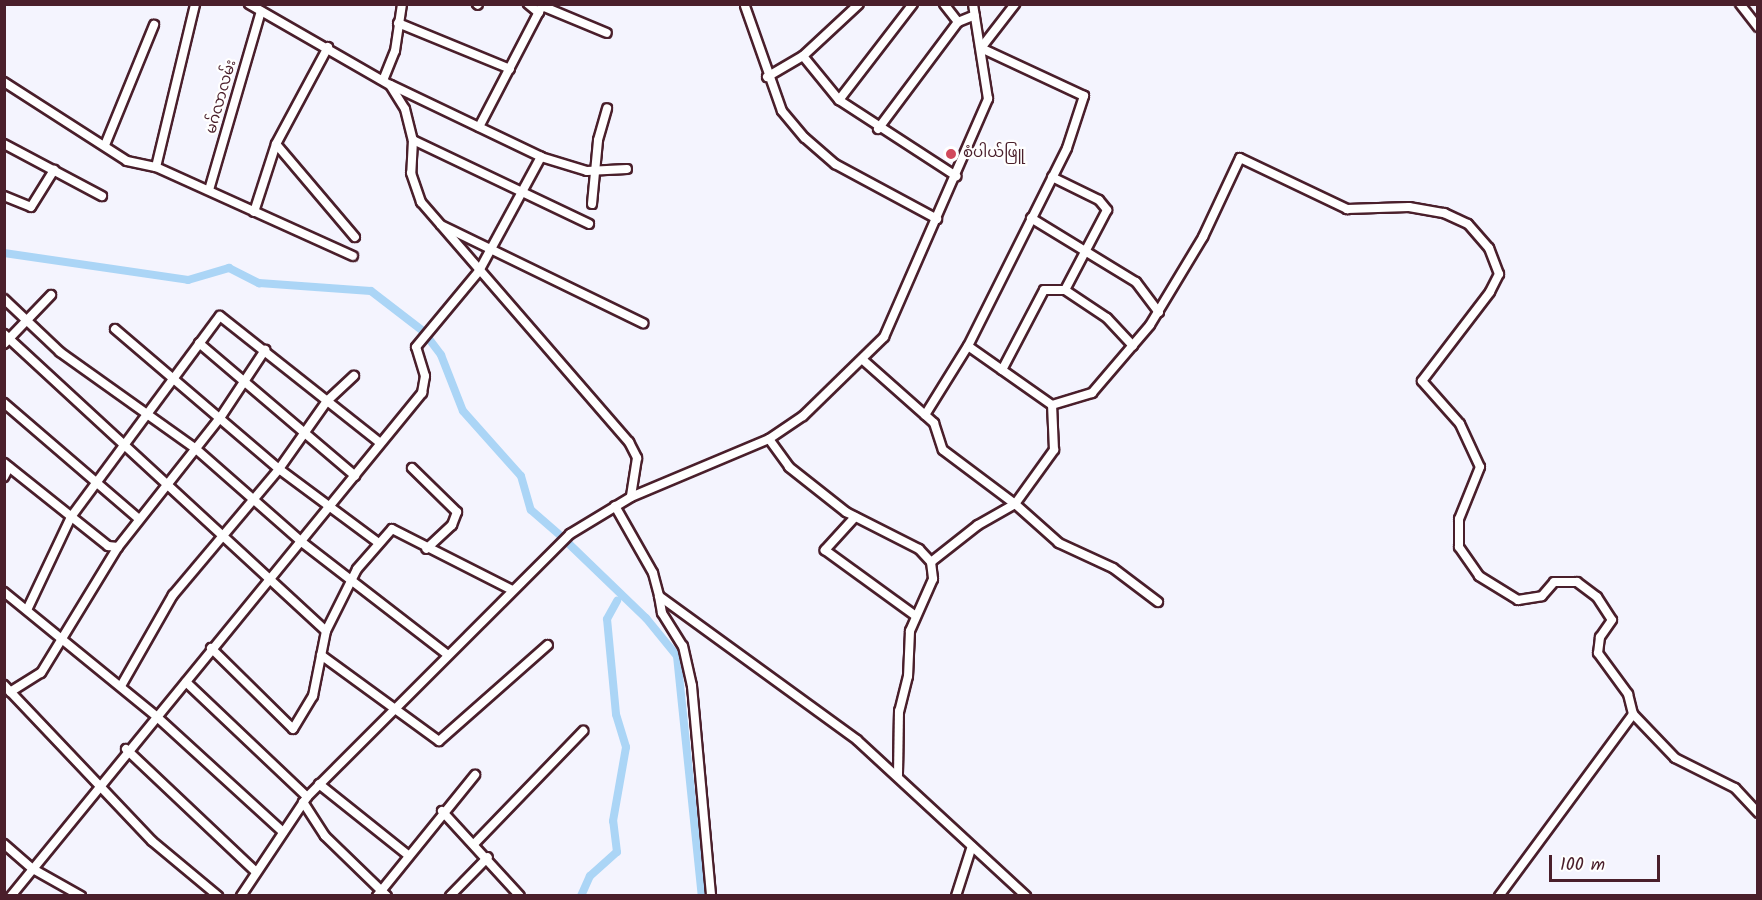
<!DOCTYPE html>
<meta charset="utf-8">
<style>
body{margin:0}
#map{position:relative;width:1762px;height:900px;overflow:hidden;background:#f4f4fe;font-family:Kalam,"Noto Sans Myanmar",sans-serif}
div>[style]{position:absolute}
.canal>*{height:8px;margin:-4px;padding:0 4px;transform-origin:4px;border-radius:4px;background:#abd5f6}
.roads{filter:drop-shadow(2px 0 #4a1f2b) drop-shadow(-2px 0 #4a1f2b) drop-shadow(0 2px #4a1f2b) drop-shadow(0 -2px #4a1f2b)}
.minor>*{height:8px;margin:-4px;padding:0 4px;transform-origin:4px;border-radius:4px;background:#fff}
.dots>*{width:16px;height:16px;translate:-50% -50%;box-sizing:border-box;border:3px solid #fff;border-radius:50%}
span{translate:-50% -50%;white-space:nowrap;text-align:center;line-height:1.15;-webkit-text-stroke:4.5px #fff;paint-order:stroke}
.street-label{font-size:15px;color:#4a1f2b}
.poi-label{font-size:15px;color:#4a1f2b}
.left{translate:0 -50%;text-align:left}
.frame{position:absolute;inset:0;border:6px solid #4a1f2b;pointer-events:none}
.scale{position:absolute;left:1549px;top:855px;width:111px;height:27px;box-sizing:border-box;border:3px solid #4a1f2b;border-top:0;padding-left:8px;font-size:18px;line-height:21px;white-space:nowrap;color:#4a1f2b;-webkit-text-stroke:4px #fff;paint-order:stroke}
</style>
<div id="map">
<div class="canal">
<div style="left:4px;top:253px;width:186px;rotate:8.3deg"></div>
<div style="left:188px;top:280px;width:43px;rotate:-16.3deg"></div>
<div style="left:229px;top:268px;width:34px;rotate:27deg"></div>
<div style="left:259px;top:283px;width:112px;rotate:4.1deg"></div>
<div style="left:371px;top:291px;width:66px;rotate:37.6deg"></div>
<div style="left:423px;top:331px;width:30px;rotate:53deg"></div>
<div style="left:441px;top:355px;width:60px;rotate:68.6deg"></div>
<div style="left:463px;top:411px;width:87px;rotate:48.3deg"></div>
<div style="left:521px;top:476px;width:35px;rotate:74deg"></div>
<div style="left:531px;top:510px;width:40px;rotate:41deg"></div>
<div style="left:567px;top:542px;width:110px;rotate:43.9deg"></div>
<div style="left:646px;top:618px;width:49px;rotate:50.8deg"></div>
<div style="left:677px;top:656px;width:241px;rotate:84.1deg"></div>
<div style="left:581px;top:896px;width:22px;rotate:-66deg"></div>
<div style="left:590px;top:876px;width:36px;rotate:-42deg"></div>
<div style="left:617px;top:852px;width:31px;rotate:-97deg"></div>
<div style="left:613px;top:821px;width:75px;rotate:-80deg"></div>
<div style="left:626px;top:747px;width:34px;rotate:-107deg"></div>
<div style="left:616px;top:714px;width:95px;rotate:-95.4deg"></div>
<div style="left:607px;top:619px;width:21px;rotate:-61deg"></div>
</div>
<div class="roads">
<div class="minor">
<div style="left:249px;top:4px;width:163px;rotate:29.9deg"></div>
<div style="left:390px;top:85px;width:28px;rotate:58deg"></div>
<div style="left:405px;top:109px;width:32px;rotate:76deg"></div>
<div style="left:413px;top:140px;width:33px;rotate:93deg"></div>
<div style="left:411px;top:173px;width:31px;rotate:71deg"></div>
<div style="left:421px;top:202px;width:318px;rotate:49.1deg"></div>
<div style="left:629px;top:442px;width:18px;rotate:63deg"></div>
<div style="left:637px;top:458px;width:39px;rotate:99deg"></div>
<div style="left:477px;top:4px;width:1px;rotate:45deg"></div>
<div style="left:528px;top:4px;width:14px;rotate:39deg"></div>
<div style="left:944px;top:4px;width:23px;rotate:52deg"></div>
<div style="left:958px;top:22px;width:18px;rotate:-22deg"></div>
<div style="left:1740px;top:4px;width:29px;rotate:52deg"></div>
<div style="left:542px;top:6px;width:70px;rotate:22.6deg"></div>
<div style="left:745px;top:6px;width:111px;rotate:70.6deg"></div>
<div style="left:782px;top:111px;width:35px;rotate:50deg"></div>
<div style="left:805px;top:138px;width:40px;rotate:41deg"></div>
<div style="left:835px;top:164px;width:116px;rotate:28.3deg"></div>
<div style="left:398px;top:23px;width:121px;rotate:22.3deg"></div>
<div style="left:803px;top:56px;width:57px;rotate:50.7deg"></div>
<div style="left:839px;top:100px;width:140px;rotate:33deg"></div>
<div style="left:767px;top:77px;width:42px;rotate:-30.3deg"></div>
<div style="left:803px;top:56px;width:76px;rotate:-42.9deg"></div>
<div style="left:384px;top:78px;width:29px;rotate:-68deg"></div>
<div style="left:395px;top:51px;width:48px;rotate:-81.5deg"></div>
<div style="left:4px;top:82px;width:146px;rotate:32.7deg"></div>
<div style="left:127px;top:161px;width:30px;rotate:12deg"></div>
<div style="left:156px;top:167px;width:168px;rotate:-76.5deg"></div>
<div style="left:391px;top:85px;width:166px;rotate:25.6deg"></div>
<div style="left:541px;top:157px;width:48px;rotate:16.9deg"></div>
<div style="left:587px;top:171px;width:40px;rotate:-2.9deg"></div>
<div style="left:839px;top:100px;width:121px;rotate:-52.4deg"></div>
<div style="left:479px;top:127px;width:139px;rotate:-62.5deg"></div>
<div style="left:878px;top:129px;width:134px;rotate:-53.2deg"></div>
<div style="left:413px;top:140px;width:195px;rotate:25.5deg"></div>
<div style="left:4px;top:144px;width:111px;rotate:28deg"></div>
<div style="left:276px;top:144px;width:122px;rotate:49.7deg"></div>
<div style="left:105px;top:145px;width:130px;rotate:-67.8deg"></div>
<div style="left:156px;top:167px;width:216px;rotate:24.3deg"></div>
<div style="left:1052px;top:177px;width:52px;rotate:26.1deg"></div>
<div style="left:1099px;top:200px;width:13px;rotate:51deg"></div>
<div style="left:1107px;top:210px;width:90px;rotate:117.7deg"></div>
<div style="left:1065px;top:290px;width:50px;rotate:33.7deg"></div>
<div style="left:1107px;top:318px;width:38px;rotate:47deg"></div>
<div style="left:209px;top:190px;width:186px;rotate:-73.8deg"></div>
<div style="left:4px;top:196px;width:29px;rotate:22deg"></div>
<div style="left:31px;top:207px;width:44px;rotate:-58.1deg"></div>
<div style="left:592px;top:204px;width:64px;rotate:-84.6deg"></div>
<div style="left:598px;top:140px;width:33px;rotate:-74deg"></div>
<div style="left:254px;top:212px;width:71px;rotate:-72.1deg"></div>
<div style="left:276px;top:144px;width:110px;rotate:-61.8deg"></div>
<div style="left:1031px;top:218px;width:123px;rotate:31.4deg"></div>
<div style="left:1136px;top:282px;width:38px;rotate:53deg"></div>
<div style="left:441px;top:225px;width:225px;rotate:25.9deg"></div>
<div style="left:4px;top:299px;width:77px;rotate:43.4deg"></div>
<div style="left:60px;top:352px;width:167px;rotate:35.5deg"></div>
<div style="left:196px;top:449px;width:142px;rotate:41.3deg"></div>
<div style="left:303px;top:543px;width:183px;rotate:37.7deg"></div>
<div style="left:115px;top:329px;width:216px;rotate:40.5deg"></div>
<div style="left:279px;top:469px;width:121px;rotate:36.6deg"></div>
<div style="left:4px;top:334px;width:438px;rotate:42.7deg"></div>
<div style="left:199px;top:343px;width:205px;rotate:40.4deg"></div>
<div style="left:4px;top:344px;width:68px;rotate:-46.2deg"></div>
<div style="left:968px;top:346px;width:103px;rotate:35.1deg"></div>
<div style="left:863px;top:360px;width:95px;rotate:41.6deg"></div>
<div style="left:934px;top:423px;width:28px;rotate:72deg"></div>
<div style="left:943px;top:450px;width:90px;rotate:36.9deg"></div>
<div style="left:1015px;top:504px;width:43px;rotate:150.4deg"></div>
<div style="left:978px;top:525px;width:60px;rotate:141.8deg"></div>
<div style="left:1002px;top:370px;width:90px;rotate:-62.3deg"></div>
<div style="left:1044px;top:290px;width:21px"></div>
<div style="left:4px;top:403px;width:178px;rotate:40.7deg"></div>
<div style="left:925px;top:415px;width:81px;rotate:-58.1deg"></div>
<div style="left:968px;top:346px;width:221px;rotate:-63.4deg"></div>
<div style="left:1067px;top:148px;width:55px;rotate:-71.9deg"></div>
<div style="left:1084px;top:96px;width:114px;rotate:-155deg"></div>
<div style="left:981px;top:48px;width:56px;rotate:-52.3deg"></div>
<div style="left:769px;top:439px;width:34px;rotate:54deg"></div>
<div style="left:789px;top:467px;width:73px;rotate:38.3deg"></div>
<div style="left:846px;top:512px;width:82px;rotate:26.9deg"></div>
<div style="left:919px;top:549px;width:18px;rotate:47deg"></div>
<div style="left:931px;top:562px;width:17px;rotate:83deg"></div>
<div style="left:933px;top:579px;width:57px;rotate:113.9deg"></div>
<div style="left:910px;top:631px;width:45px;rotate:92.5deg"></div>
<div style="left:908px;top:676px;width:36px;rotate:104deg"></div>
<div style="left:899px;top:711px;width:65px;rotate:90.9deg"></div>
<div style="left:4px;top:463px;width:133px;rotate:38.6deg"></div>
<div style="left:108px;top:546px;width:10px;rotate:6deg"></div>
<div style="left:118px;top:547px;width:164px;rotate:-51.7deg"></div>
<div style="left:220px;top:418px;width:82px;rotate:-56.5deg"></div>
<div style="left:412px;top:468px;width:63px;rotate:44.4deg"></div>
<div style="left:457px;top:512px;width:14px;rotate:111deg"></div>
<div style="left:452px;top:525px;width:35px;rotate:137deg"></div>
<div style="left:4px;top:477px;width:11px;rotate:-63deg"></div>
<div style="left:615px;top:506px;width:77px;rotate:60.4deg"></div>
<div style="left:653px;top:573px;width:24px;rotate:75deg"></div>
<div style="left:659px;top:596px;width:245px;rotate:36deg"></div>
<div style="left:857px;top:740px;width:230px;rotate:42.7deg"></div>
<div style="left:855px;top:517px;width:45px;rotate:132.3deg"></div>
<div style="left:825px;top:550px;width:112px;rotate:36deg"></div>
<div style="left:4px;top:592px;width:196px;rotate:39.2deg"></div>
<div style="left:156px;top:716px;width:172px;rotate:42.4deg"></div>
<div style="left:659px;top:596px;width:17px;rotate:80deg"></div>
<div style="left:662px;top:613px;width:39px;rotate:58deg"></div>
<div style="left:683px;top:646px;width:41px;rotate:77.3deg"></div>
<div style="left:692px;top:686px;width:211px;rotate:84.8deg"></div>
<div style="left:1158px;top:602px;width:56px;rotate:-142.9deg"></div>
<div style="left:1113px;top:568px;width:60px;rotate:-155.2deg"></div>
<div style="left:1059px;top:543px;width:59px;rotate:-138.4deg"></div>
<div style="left:1015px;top:504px;width:67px;rotate:-54.2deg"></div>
<div style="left:1054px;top:450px;width:45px;rotate:-92.5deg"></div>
<div style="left:1052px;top:405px;width:42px;rotate:-16.7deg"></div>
<div style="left:1092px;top:393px;width:89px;rotate:-49.5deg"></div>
<div style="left:1150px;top:325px;width:103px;rotate:-58.9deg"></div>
<div style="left:1203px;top:237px;width:87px;rotate:-64.9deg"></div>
<div style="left:1240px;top:158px;width:119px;rotate:25.5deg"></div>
<div style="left:1347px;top:209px;width:62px;rotate:-1.8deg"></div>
<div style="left:1409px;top:207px;width:36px;rotate:10deg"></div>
<div style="left:1444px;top:213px;width:26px;rotate:25deg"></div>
<div style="left:1468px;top:224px;width:32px;rotate:49deg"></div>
<div style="left:1489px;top:248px;width:28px;rotate:69deg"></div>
<div style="left:1499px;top:274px;width:20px;rotate:117deg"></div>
<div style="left:1490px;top:292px;width:112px;rotate:127.4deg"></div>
<div style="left:1422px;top:381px;width:57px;rotate:48.5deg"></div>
<div style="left:1460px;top:424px;width:47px;rotate:65.1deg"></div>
<div style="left:1480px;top:467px;width:56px;rotate:112deg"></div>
<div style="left:1459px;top:519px;width:28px;rotate:90deg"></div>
<div style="left:1459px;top:547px;width:35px;rotate:55deg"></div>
<div style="left:1479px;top:576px;width:46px;rotate:31.6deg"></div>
<div style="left:1518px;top:600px;width:24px;rotate:-9deg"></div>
<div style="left:1542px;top:596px;width:18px;rotate:-49deg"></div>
<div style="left:1554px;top:582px;width:23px"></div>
<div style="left:1577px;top:582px;width:25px;rotate:37deg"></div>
<div style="left:1597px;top:597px;width:27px;rotate:57deg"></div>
<div style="left:1612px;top:620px;width:21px;rotate:125deg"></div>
<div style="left:1600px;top:637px;width:16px;rotate:97deg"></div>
<div style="left:1598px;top:653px;width:51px;rotate:53.8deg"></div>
<div style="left:1628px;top:694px;width:21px;rotate:76deg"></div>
<div style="left:27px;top:610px;width:103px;rotate:-64.7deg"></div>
<div style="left:71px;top:517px;width:250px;rotate:-53.5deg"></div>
<div style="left:220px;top:316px;width:204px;rotate:38.4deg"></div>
<div style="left:211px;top:648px;width:115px;rotate:44.6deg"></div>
<div style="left:293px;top:729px;width:39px;rotate:-59deg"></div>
<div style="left:313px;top:696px;width:66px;rotate:-78.7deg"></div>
<div style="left:326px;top:631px;width:69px;rotate:-63.4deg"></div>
<div style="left:357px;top:569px;width:53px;rotate:-48.8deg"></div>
<div style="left:392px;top:529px;width:135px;rotate:26.9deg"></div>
<div style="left:321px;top:655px;width:146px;rotate:36.1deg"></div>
<div style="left:439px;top:741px;width:145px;rotate:-41.4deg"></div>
<div style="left:186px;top:682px;width:167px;rotate:43.5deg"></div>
<div style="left:4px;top:685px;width:215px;rotate:46.5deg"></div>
<div style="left:152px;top:841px;width:86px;rotate:39.8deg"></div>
<div style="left:121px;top:686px;width:105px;rotate:-60.3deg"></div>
<div style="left:173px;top:595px;width:165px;rotate:-49.9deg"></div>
<div style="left:279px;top:469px;width:83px;rotate:-54.8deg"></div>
<div style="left:327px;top:401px;width:37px;rotate:-43deg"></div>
<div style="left:10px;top:692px;width:36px;rotate:-32deg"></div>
<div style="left:41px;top:673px;width:148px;rotate:-58.6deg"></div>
<div style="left:126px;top:749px;width:179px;rotate:43.4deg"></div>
<div style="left:319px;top:784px;width:114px;rotate:38.6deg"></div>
<div style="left:303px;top:802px;width:40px;rotate:57.1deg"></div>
<div style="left:325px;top:836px;width:86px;rotate:44.1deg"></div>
<div style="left:442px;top:811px;width:115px;rotate:47.5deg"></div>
<div style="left:475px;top:843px;width:156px;rotate:-46deg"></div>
<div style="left:4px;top:844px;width:38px;rotate:41deg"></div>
<div style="left:33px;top:869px;width:55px;rotate:29.4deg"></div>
<div style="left:11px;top:896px;width:650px;rotate:-50.75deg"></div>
<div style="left:422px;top:393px;width:17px;rotate:-80deg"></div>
<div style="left:425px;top:376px;width:30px;rotate:-107deg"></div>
<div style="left:416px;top:347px;width:99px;rotate:-50.3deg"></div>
<div style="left:479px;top:271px;width:130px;rotate:-61.5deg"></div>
<div style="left:241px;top:896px;width:119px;rotate:-56.3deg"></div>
<div style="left:307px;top:797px;width:372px;rotate:-45deg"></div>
<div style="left:570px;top:534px;width:71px;rotate:-31.2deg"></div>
<div style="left:631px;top:497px;width:150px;rotate:-22.8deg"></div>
<div style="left:769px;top:439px;width:41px;rotate:-34.1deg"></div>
<div style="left:803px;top:416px;width:113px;rotate:-44.3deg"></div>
<div style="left:884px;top:337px;width:260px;rotate:-66.4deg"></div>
<div style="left:988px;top:99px;width:96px;rotate:-99deg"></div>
<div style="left:377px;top:896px;width:156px;rotate:-51deg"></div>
<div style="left:450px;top:896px;width:54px;rotate:-45.7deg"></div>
<div style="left:956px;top:896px;width:52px;rotate:-72.3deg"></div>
<div style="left:1499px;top:896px;width:226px;rotate:-53.6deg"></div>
<div style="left:1633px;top:714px;width:61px;rotate:46.3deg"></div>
<div style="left:1675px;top:758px;width:67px;rotate:26.6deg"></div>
<div style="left:1735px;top:788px;width:34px;rotate:47deg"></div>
</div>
</div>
<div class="dots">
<div style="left:951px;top:154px;background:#d1495b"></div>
</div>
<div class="street-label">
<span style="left:222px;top:97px;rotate:-74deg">မဂ်လာလမ်း</span>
</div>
<div class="poi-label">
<span class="left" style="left:963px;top:154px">စံပါယ်ဖြူ</span>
</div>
<div class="frame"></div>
<div class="scale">100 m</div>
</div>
